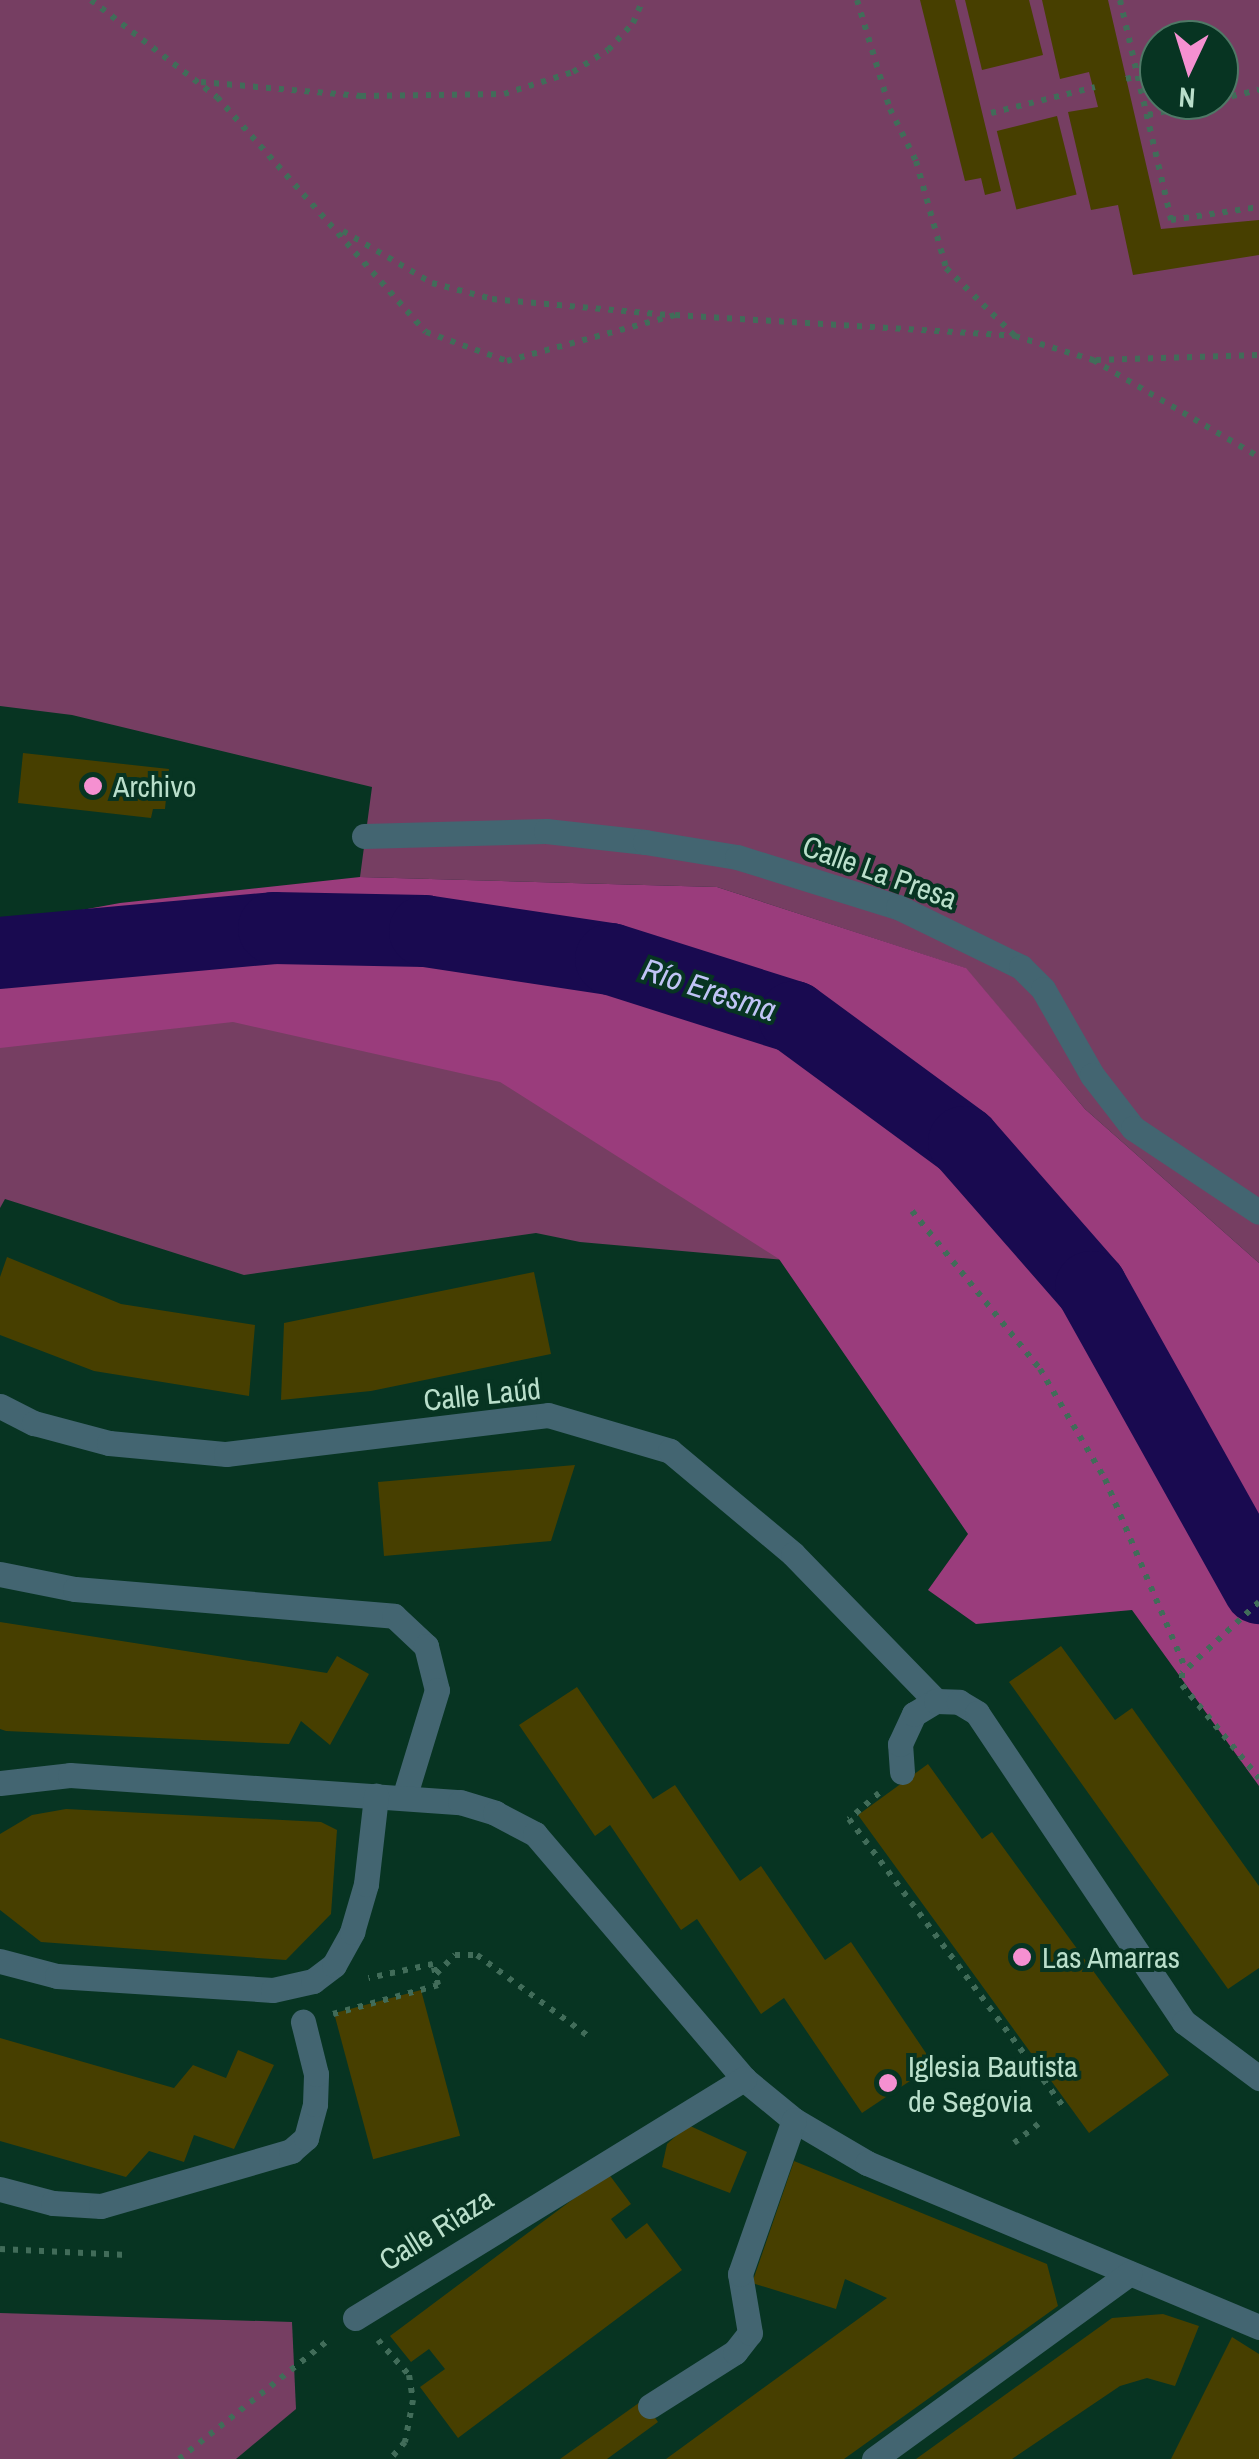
<!DOCTYPE html>
<meta charset="utf-8">
<style>
body{margin:0}
#map{position:relative;width:1259px;height:2459px;overflow:hidden;background:#073422;font-family:"Archivo Narrow",sans-serif}
div>[style]{position:absolute}
.green>*{inset:0;background:#763e62}
.forest>*{inset:0;background:#9a3c7c}
.river>*{height:72px;margin:-36px;padding:0 36px;transform-origin:36px;border-radius:36px;background:#190a50}
.building>*{inset:0;background:#473f00;transform-origin:0 0}
.path>*{height:6px;margin-top:-3px;transform-origin:0;background:repeating-linear-gradient(90deg,#416c59 0 5px,transparent 0 13px)}
.minor>*{height:25px;margin:-12.5px;padding:0 12.5px;transform-origin:12.5px;border-radius:12.5px;background:#436571}
.dots>*{width:28px;height:28px;translate:-50% -50%;box-sizing:border-box;border:5px solid #073422;border-radius:50%}
span{translate:-50% -50%;white-space:nowrap;text-align:center;line-height:1.15;-webkit-text-stroke:8px #073422;paint-order:stroke}
.poi-label{font-size:30px;color:#badfcb}
.left{translate:0 -50%;text-align:left}
.street-label{font-size:30px;color:#badfcb}
.water-label{font-size:32px;color:#c0c4f6;font-style:italic}
.north{position:absolute;left:1139px;top:20px;width:100px;height:100px;box-sizing:border-box;background:#073422;border:2px solid #4f7866;border-radius:50%;rotate:184deg;font-size:28px;font-weight:700;line-height:40px;text-align:center;color:#badfcb}
.north::after{content:'';display:block;margin:auto;width:35px;height:45px;background:#f590d1;clip-path:polygon(50% 0,100% 100%,50% 72%,0 100%)}
</style>
<div id="map">
<div class="green">
<div style="clip-path:polygon(evenodd,0 0,1259px 0,1259px 1263px,1085px 1109px,965px 968px,717px 887px,360px 877px,372px 787px,72px 715px,0 706px,0 0,1159px 40px,1219px 40px,1219px 100px,1159px 100px,1159px 40px)"></div>
<div style="clip-path:polygon(117px 940px,1091px 1287px,580px 1242px,536px 1233px,244px 1275px,5px 1199px,0 1208px,0 953px)"></div>
<div style="clip-path:polygon(0 2313px,292px 2322px,296px 2409px,236px 2459px,0 2459px)"></div>
</div>
<div class="forest">
<div style="clip-path:polygon(360px 877px,717px 887px,966px 968px,1085px 1109px,1259px 1263px,1259px 1786px,1132px 1610px,976px 1624px,928px 1590px,968px 1534px,779px 1259px,500px 1082px,233px 1022px,0 1048px,0 925px,120px 903px)"></div>
</div>
<div class="river">
<div style="left:0;top:953px;width:275px;rotate:-5.2deg"></div>
<div style="left:274px;top:928px;width:151px;rotate:1.1deg"></div>
<div style="left:425px;top:931px;width:188px;rotate:8.6deg"></div>
<div style="left:611px;top:959px;width:192px;rotate:17.6deg"></div>
<div style="left:794px;top:1017px;width:211px;rotate:36.3deg"></div>
<div style="left:964px;top:1142px;width:193px;rotate:48.8deg"></div>
<div style="left:1091px;top:1287px;width:345px;rotate:60.8deg"></div>
</div>
<div class="building">
<div style="clip-path:polygon(920px 0,955px 0,1001px 191px,985px 195px,981px 178px,965px 181px)"></div>
<div style="clip-path:polygon(965px 0,1029px 0,1043px 55px,982px 70px)"></div>
<div style="clip-path:polygon(1042px 0,1108px 0,1161px 229px,1259px 220px,1259px 255px,1133px 275px,1118px 205px,1091px 210px,1068px 112px,1098px 107px,1089px 72px,1060px 79px)"></div>
<div style="left:1057px;top:116px;width:81px;height:62px;rotate:76deg"></div>
<div style="clip-path:polygon(23px 753px,169px 769px,165px 809px,153px 809px,151px 818px,18px 803px)"></div>
<div style="clip-path:polygon(7px 1257px,121px 1304px,255px 1325px,249px 1396px,94px 1371px,0 1335px,0 1277px)"></div>
<div style="clip-path:polygon(534px 1272px,551px 1354px,371px 1391px,281px 1400px,284px 1323px)"></div>
<div style="clip-path:polygon(575px 1465px,551px 1541px,384px 1556px,378px 1482px)"></div>
<div style="clip-path:polygon(0 1622px,327px 1673px,337px 1656px,369px 1674px,330px 1745px,301px 1721px,289px 1744px,6px 1731px,0 1729px)"></div>
<div style="clip-path:polygon(1061px 1646px,1115px 1720px,1132px 1708px,1259px 1886px,1259px 1968px,1228px 1989px,1009px 1682px)"></div>
<div style="clip-path:polygon(577px 1687px,653px 1799px,675px 1785px,740px 1881px,761px 1866px,825px 1960px,851px 1942px,934px 2065px,862px 2113px,784px 1998px,761px 2014px,697px 1919px,681px 1930px,610px 1825px,595px 1836px,519px 1725px)"></div>
<div style="clip-path:polygon(928px 1764px,982px 1839px,992px 1832px,1169px 2075px,1089px 2133px,858px 1815px)"></div>
<div style="clip-path:polygon(66px 1809px,321px 1822px,337px 1830px,331px 1914px,286px 1960px,41px 1942px,0 1910px,0 1834px,32px 1815px)"></div>
<div style="left:421px;top:1990px;width:151px;height:90px;rotate:75deg"></div>
<div style="clip-path:polygon(0 2038px,174px 2088px,193px 2065px,226px 2078px,238px 2050px,274px 2065px,234px 2149px,194px 2135px,184px 2162px,149px 2151px,126px 2177px,0 2141px)"></div>
<div style="clip-path:polygon(688px 2125px,747px 2152px,730px 2193px,662px 2167px,667px 2144px)"></div>
<div style="clip-path:polygon(794px 2161px,1047px 2264px,1058px 2306px,844px 2459px,666px 2459px,887px 2298px,845px 2279px,836px 2309px,752px 2283px)"></div>
<div style="clip-path:polygon(608px 2173px,631px 2204px,611px 2219px,626px 2239px,647px 2223px,682px 2270px,458px 2438px,420px 2387px,445px 2369px,429px 2349px,411px 2362px,390px 2336px)"></div>
<div style="clip-path:polygon(1163px 2314px,1199px 2326px,1175px 2386px,1147px 2378px,1120px 2386px,1012px 2459px,916px 2459px,1112px 2318px)"></div>
<div style="clip-path:polygon(1232px 2337px,1259px 2354px,1259px 2459px,1171px 2459px)"></div>
<div style="clip-path:polygon(643px 2400px,658px 2422px,607px 2459px,560px 2459px)"></div>
</div>
<div class="path">
<div style="left:91px;top:0;width:159px;rotate:37.6deg"></div>
<div style="left:217px;top:97px;width:314px;rotate:48.4deg"></div>
<div style="left:426px;top:332px;width:86px;rotate:19.7deg"></div>
<div style="left:507px;top:361px;width:174px;rotate:-15.3deg"></div>
<div style="left:675px;top:315px;width:341px;rotate:3.5deg"></div>
<div style="left:857px;top:0;width:114px;rotate:73.2deg"></div>
<div style="left:890px;top:109px;width:58px;rotate:63.4deg"></div>
<div style="left:916px;top:161px;width:111px;rotate:74.3deg"></div>
<div style="left:946px;top:268px;width:97px;rotate:44.6deg"></div>
<div style="left:1015px;top:336px;width:82px;rotate:17.1deg"></div>
<div style="left:1093px;top:360px;width:192px;rotate:30.3deg"></div>
<div style="left:1120px;top:0;width:226px;rotate:76.9deg"></div>
<div style="left:1171px;top:220px;width:89px;rotate:-8.4deg"></div>
<div style="left:1126px;top:79px;width:12px;rotate:-14deg"></div>
<div style="left:201px;top:82px;width:161px;rotate:5deg"></div>
<div style="left:361px;top:96px;width:143px;rotate:-0.8deg"></div>
<div style="left:504px;top:94px;width:72px;rotate:-17.7deg"></div>
<div style="left:573px;top:72px;width:41px;rotate:-32.2deg"></div>
<div style="left:608px;top:50px;width:37px;rotate:-47deg"></div>
<div style="left:633px;top:23px;width:25px;rotate:-67deg"></div>
<div style="left:1219px;top:99px;width:41px;rotate:-12.7deg"></div>
<div style="left:991px;top:113px;width:107px;rotate:-14deg"></div>
<div style="left:1148px;top:115px;width:69px;rotate:-12.6deg"></div>
<div style="left:343px;top:231px;width:103px;rotate:30.3deg"></div>
<div style="left:432px;top:283px;width:62px;rotate:14.9deg"></div>
<div style="left:492px;top:299px;width:177px;rotate:5.2deg"></div>
<div style="left:1096px;top:360px;width:163px;rotate:-1.8deg"></div>
<div style="left:912px;top:1211px;width:203px;rotate:51deg"></div>
<div style="left:1040px;top:1369px;width:128px;rotate:59.4deg"></div>
<div style="left:1105px;top:1479px;width:202px;rotate:67deg"></div>
<div style="left:1259px;top:1602px;width:105px;rotate:137.3deg"></div>
<div style="left:1182px;top:1673px;width:12px;rotate:90deg"></div>
<div style="left:1182px;top:1685px;width:121px;rotate:50.4deg"></div>
<div style="left:879px;top:1793px;width:40px;rotate:139deg"></div>
<div style="left:849px;top:1819px;width:357px;rotate:53.3deg"></div>
<div style="left:436px;top:1974px;width:27px;rotate:-45deg"></div>
<div style="left:455px;top:1955px;width:22px"></div>
<div style="left:477px;top:1955px;width:141px;rotate:36.1deg"></div>
<div style="left:333px;top:2014px;width:109px;rotate:-15.4deg"></div>
<div style="left:438px;top:1985px;width:22px;rotate:-103deg"></div>
<div style="left:433px;top:1964px;width:66px;rotate:167.7deg"></div>
<div style="left:1014px;top:2143px;width:31px;rotate:-38deg"></div>
<div style="left:0;top:2249px;width:127px;rotate:2.7deg"></div>
<div style="left:378px;top:2340px;width:47px;rotate:48.5deg"></div>
<div style="left:409px;top:2375px;width:25px;rotate:81deg"></div>
<div style="left:413px;top:2400px;width:43px;rotate:100.8deg"></div>
<div style="left:405px;top:2442px;width:23px;rotate:131deg"></div>
<div style="left:179px;top:2459px;width:194px;rotate:-38.5deg"></div>
</div>
<div class="minor">
<div style="left:364px;top:836px;width:182px;rotate:-1.6deg"></div>
<div style="left:546px;top:831px;width:100px;rotate:6.3deg"></div>
<div style="left:645px;top:842px;width:93px;rotate:9.3deg"></div>
<div style="left:737px;top:857px;width:169px;rotate:17.3deg"></div>
<div style="left:898px;top:907px;width:137px;rotate:26deg"></div>
<div style="left:1021px;top:967px;width:31px;rotate:45deg"></div>
<div style="left:1043px;top:989px;width:99px;rotate:60.3deg"></div>
<div style="left:1092px;top:1075px;width:67px;rotate:52.3deg"></div>
<div style="left:1133px;top:1128px;width:151px;rotate:33.7deg"></div>
<div style="left:0;top:1406px;width:38px;rotate:27deg"></div>
<div style="left:34px;top:1423px;width:78px;rotate:14.9deg"></div>
<div style="left:109px;top:1443px;width:118px;rotate:5.4deg"></div>
<div style="left:226px;top:1454px;width:324px;rotate:-6.9deg"></div>
<div style="left:548px;top:1415px;width:127px;rotate:16.4deg"></div>
<div style="left:670px;top:1451px;width:160px;rotate:39.9deg"></div>
<div style="left:793px;top:1554px;width:205px;rotate:45.8deg"></div>
<div style="left:0;top:1574px;width:76px;rotate:11.3deg"></div>
<div style="left:75px;top:1589px;width:320px;rotate:4.8deg"></div>
<div style="left:394px;top:1616px;width:44px;rotate:43.2deg"></div>
<div style="left:426px;top:1646px;width:45px;rotate:76deg"></div>
<div style="left:437px;top:1690px;width:113px;rotate:107deg"></div>
<div style="left:902px;top:1772px;width:28px;rotate:-94deg"></div>
<div style="left:900px;top:1744px;width:33px;rotate:-65deg"></div>
<div style="left:914px;top:1714px;width:26px;rotate:-31deg"></div>
<div style="left:936px;top:1701px;width:23px;rotate:2deg"></div>
<div style="left:959px;top:1702px;width:21px;rotate:31deg"></div>
<div style="left:977px;top:1713px;width:372px;rotate:56.2deg"></div>
<div style="left:1184px;top:2022px;width:94px;rotate:36.7deg"></div>
<div style="left:0;top:1783px;width:70px;rotate:-6.5deg"></div>
<div style="left:70px;top:1775px;width:391px;rotate:4deg"></div>
<div style="left:460px;top:1802px;width:37px;rotate:17deg"></div>
<div style="left:495px;top:1813px;width:45px;rotate:27.7deg"></div>
<div style="left:535px;top:1834px;width:322px;rotate:49.5deg"></div>
<div style="left:744px;top:2079px;width:65px;rotate:39.4deg"></div>
<div style="left:794px;top:2120px;width:85px;rotate:30.5deg"></div>
<div style="left:867px;top:2163px;width:425px;rotate:22.7deg"></div>
<div style="left:0;top:1961px;width:59px;rotate:14.7deg"></div>
<div style="left:57px;top:1976px;width:216px;rotate:3.7deg"></div>
<div style="left:273px;top:1990px;width:41px;rotate:-12.7deg"></div>
<div style="left:313px;top:1981px;width:26px;rotate:-37deg"></div>
<div style="left:334px;top:1965px;width:38px;rotate:-61deg"></div>
<div style="left:352px;top:1932px;width:50px;rotate:-73.7deg"></div>
<div style="left:366px;top:1884px;width:89px;rotate:-83.5deg"></div>
<div style="left:0;top:2189px;width:55px;rotate:14.8deg"></div>
<div style="left:53px;top:2203px;width:48px;rotate:3.6deg"></div>
<div style="left:101px;top:2206px;width:198px;rotate:-16.1deg"></div>
<div style="left:291px;top:2151px;width:20px;rotate:-41deg"></div>
<div style="left:306px;top:2138px;width:35px;rotate:-75deg"></div>
<div style="left:315px;top:2104px;width:30px;rotate:-88deg"></div>
<div style="left:316px;top:2074px;width:54px;rotate:-104deg"></div>
<div style="left:355px;top:2318px;width:457px;rotate:-31.6deg"></div>
<div style="left:650px;top:2406px;width:101px;rotate:-32.4deg"></div>
<div style="left:735px;top:2352px;width:24px;rotate:-52deg"></div>
<div style="left:750px;top:2333px;width:60px;rotate:-99.6deg"></div>
<div style="left:740px;top:2274px;width:163px;rotate:-70.7deg"></div>
<div style="left:874px;top:2459px;width:316px;rotate:-36deg"></div>
</div>
<div class="dots">
<div style="left:93px;top:786px;background:#f590d1"></div>
<div style="left:1022px;top:1957px;background:#f590d1"></div>
<div style="left:888px;top:2083px;background:#f590d1"></div>
</div>
<div class="poi-label">
<span class="left" style="left:113px;top:786px">Archivo</span>
<span class="left" style="left:1042px;top:1957px">Las Amarras</span>
<span class="left" style="left:908px;top:2083px">Iglesia Bautista<br>de Segovia</span>
</div>
<div class="street-label">
<span style="left:880px;top:872px;rotate:20deg">Calle La Presa</span>
<span style="left:482px;top:1394px;rotate:-6deg">Calle Laúd</span>
<span style="left:436px;top:2229px;rotate:-32deg">Calle Riaza</span>
</div>
<div class="water-label">
<span style="left:709px;top:990px;rotate:18deg">Río Eresma</span>
</div>
<div class="north">N</div>
</div>
